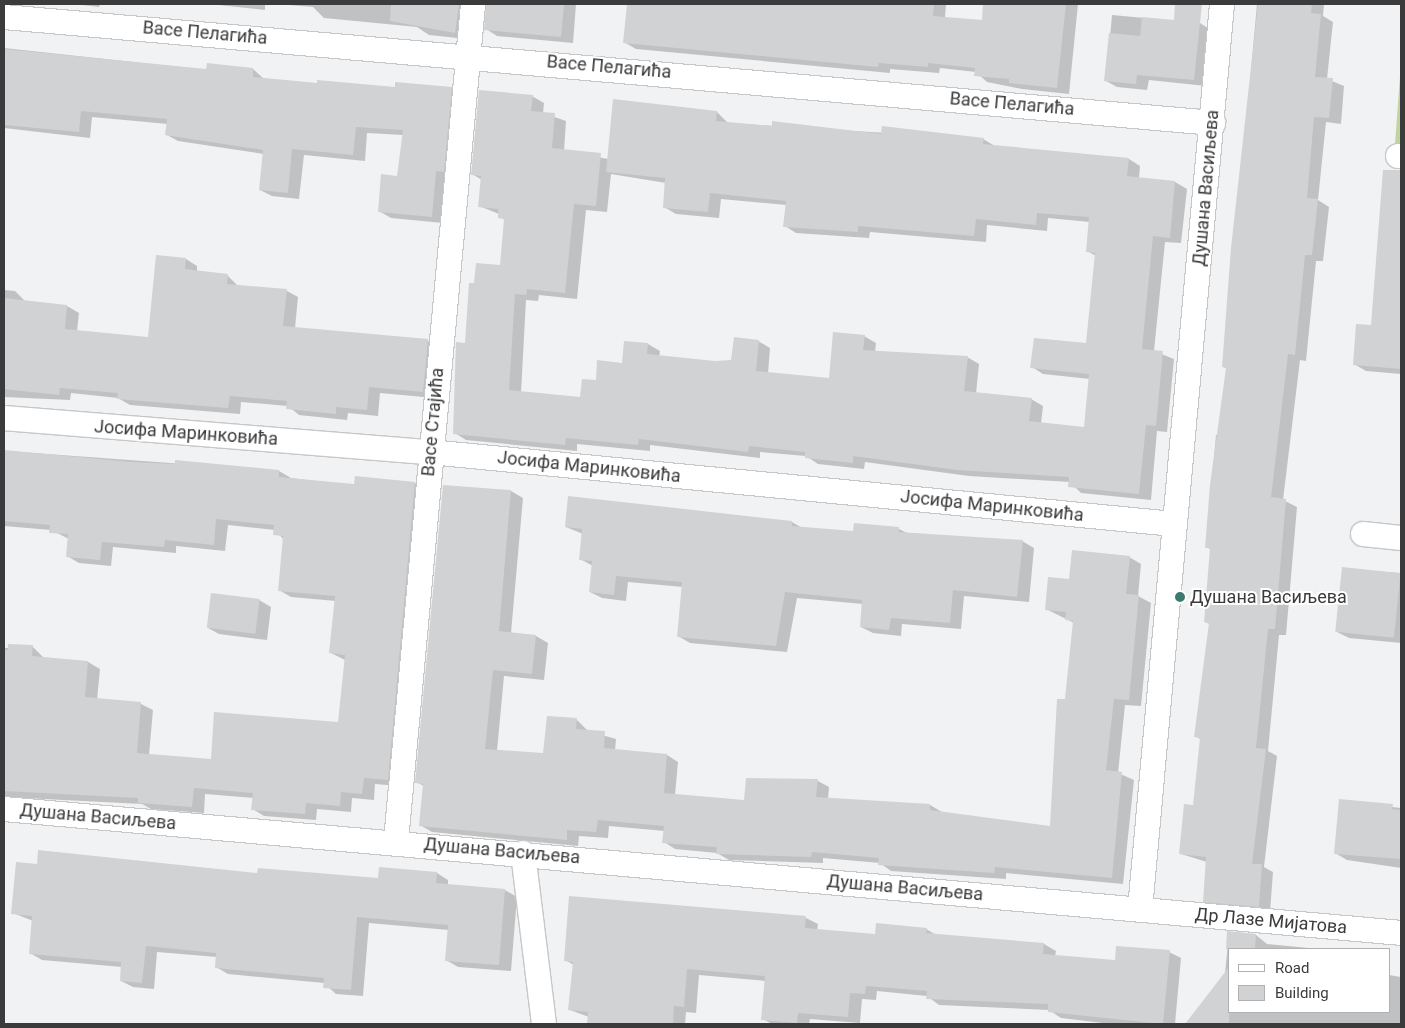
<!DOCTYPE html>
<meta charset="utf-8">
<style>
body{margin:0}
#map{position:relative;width:1405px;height:1028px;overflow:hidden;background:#f1f2f3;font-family:Roboto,sans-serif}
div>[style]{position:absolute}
.green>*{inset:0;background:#c1d49f}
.shadow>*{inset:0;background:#0003}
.building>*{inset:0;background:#d1d2d3;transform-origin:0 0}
.roads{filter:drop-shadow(1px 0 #c7c7c8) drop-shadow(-1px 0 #c7c7c8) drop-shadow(0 1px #c7c7c8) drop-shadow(0 -1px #c7c7c8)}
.minor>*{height:24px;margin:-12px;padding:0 12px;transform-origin:12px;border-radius:12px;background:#fff}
.dots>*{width:14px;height:14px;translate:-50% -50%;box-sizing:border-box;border:2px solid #fff;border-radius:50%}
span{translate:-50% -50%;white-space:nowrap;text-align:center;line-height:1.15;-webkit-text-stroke:4px #fff;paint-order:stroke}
.street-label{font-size:18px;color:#3b3b3c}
.poi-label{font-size:18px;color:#3b3b3c}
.left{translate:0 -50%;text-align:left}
.frame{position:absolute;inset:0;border:5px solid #3b3b3c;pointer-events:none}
.legend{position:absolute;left:1228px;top:948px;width:162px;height:65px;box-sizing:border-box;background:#fff;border:1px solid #b1b1b1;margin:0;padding:6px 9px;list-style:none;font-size:15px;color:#3b3b3c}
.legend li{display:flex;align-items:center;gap:10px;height:25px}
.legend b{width:25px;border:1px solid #b1b1b1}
</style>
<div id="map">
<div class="green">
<div style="clip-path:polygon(1401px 63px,1401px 144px,1395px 144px)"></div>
</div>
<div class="shadow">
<div style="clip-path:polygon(74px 4px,100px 4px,99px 7px)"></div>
<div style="clip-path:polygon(209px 4px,265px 4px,265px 10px)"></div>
<div style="clip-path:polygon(277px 4px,473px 4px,467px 39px,429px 35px,417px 27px,324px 18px,313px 7px)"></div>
<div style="clip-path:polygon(487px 4px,576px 4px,573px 43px,497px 36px,486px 29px)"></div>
<div style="clip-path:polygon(628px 4px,946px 4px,945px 18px,983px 22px,985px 4px,1078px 4px,1069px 94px,1022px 89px,987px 82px,976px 72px,940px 68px,939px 73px,890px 69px,890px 73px,636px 49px,624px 42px)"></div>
<div style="clip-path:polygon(1257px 4px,1324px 4px,1323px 16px,1333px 22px,1327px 79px,1344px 86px,1341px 124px,1326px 122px,1318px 200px,1329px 207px,1323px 261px,1316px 261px,1306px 361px,1300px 360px,1283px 500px,1297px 507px,1286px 635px,1279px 635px,1268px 751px,1277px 756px,1264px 867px,1273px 872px,1270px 912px,1216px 908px,1204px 901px,1207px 862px,1181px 854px,1195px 806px,1201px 740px,1196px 736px,1210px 624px,1205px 622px,1212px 550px,1206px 547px,1216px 435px,1221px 436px,1228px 369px,1224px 367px)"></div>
<div style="clip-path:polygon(1112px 15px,1200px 23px,1211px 30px,1206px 86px,1149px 80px,1147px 90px,1117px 87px,1106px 81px)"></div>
<div style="clip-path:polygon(4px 48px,207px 70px,208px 64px,253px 69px,264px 79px,318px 85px,451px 89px,463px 95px,443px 223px,391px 218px,379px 211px,398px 177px,403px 135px,367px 133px,365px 161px,304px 155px,299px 199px,272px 196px,260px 190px,264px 154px,178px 141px,167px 135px,168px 124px,92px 117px,90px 138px,4px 128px)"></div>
<div style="clip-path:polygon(evenodd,532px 96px,544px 103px,543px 113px,566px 121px,564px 151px,608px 159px,614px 100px,717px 112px,728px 123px,983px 139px,995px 146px,1129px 159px,1140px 166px,1139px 178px,1175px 182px,1187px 189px,1181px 243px,1165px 242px,1154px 351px,1174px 359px,1167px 432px,1157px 431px,1151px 500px,1081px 493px,1070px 482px,969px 476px,865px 462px,864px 469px,818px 464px,806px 456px,760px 452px,760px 458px,650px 445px,650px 451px,577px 444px,577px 451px,466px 440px,455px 433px,457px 343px,466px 344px,475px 285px,501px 266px,505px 221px,499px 214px,479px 206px,482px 180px,472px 174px,532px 96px,611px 174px,666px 183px,664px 207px,676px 214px,719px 218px,721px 199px,787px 205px,785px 226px,796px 233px,869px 238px,870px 232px,986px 242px,987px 225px,1047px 231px,1048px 218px,1090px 222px,1087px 251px,1096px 256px,1087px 345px,1032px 367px,1043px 374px,1090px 379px,1085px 428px,1041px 424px,1043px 406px,1031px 399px,976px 394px,979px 364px,967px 357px,875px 352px,876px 343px,864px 336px,830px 380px,768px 374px,770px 348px,758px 341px,733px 361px,715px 362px,659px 357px,660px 351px,648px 344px,625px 342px,623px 364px,581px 399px,521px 393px,526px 300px,538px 301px,539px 295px,577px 299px,586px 210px,607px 212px,611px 174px)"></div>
<div style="clip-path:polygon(1382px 203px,1401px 206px,1401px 374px,1366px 371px,1354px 364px,1372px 327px)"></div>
<div style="clip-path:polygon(186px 259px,197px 266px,197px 272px,227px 275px,238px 286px,287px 291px,298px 297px,295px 328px,428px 341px,440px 347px,435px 398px,380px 393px,378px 416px,348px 413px,347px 420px,299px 415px,288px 406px,241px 402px,240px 414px,130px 405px,118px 398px,71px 393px,70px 400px,4px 397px,4px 290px,15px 291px,26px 302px,67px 306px,79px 313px,77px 331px,149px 338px)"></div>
<div style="clip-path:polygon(6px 451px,279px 471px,291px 478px,355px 486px,415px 483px,426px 490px,399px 786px,375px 784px,374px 800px,352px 798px,351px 812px,317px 809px,316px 820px,264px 816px,253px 809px,254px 798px,205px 794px,204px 813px,151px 809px,142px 804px,4px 797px,4px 648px,33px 647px,44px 658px,88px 662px,100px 669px,97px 700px,141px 704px,153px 710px,149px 755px,212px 760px,339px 724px,345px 660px,331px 653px,336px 601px,291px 597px,279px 590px,284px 540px,275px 530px,228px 525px,225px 551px,176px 546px,176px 553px,113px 547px,111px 566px,79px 563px,67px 556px,69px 539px,51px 530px,4px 526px)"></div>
<div style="clip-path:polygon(444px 486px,511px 491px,523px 498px,511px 633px,536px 636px,548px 643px,544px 680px,504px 676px,497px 751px,544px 755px,577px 720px,588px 731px,616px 739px,615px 751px,667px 755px,678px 762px,675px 795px,745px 801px,818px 781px,829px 787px,828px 799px,930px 805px,942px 812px,1051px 828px,1074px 623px,1046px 609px,1070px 581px,1129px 557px,1141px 564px,1138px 596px,1151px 603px,1141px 706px,1125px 705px,1118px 773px,1134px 780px,1123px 884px,1006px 873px,1006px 879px,891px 871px,880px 863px,823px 858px,823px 863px,729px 860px,717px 853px,675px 849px,664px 842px,665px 831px,609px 826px,608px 838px,579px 836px,578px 846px,432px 832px,420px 825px,424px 786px,416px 782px)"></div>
<div style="clip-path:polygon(792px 522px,802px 528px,854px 533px,899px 529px,907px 533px,1022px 541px,1034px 548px,1029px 602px,964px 596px,961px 629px,902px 624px,901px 636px,873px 633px,861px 627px,863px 604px,797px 598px,787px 652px,690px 643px,678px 636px,683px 587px,628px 582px,626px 601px,602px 598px,590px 592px,593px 566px,580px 559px,583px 534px,566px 527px)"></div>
<div style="clip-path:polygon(1343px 569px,1401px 573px,1401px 643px,1349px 638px,1337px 632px)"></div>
<div style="clip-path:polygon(259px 600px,271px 607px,267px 640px,219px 634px,208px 628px)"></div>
<div style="clip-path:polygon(1340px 801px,1401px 808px,1401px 868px,1347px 860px,1335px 853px)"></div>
<div style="clip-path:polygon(437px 873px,448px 880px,448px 885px,505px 890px,517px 897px,511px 971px,458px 967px,446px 960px,449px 930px,369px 923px,363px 996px,336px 994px,324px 983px,228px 974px,216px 967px,217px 957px,157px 952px,154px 989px,133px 987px,121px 981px,122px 967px,42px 960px,30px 953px,33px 921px,13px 913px,258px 875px,379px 880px)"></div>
<div style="clip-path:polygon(571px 897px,806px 918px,818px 924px,817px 931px,876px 935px,926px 929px,938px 936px,1044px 944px,1056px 951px,1055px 956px,1116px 961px,1169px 952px,1181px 958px,1175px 1024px,1111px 1024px,1061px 1018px,1049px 1010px,939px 1005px,927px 996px,877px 991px,876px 1000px,862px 999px,860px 1023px,810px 1019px,809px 1024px,772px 1024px,763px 1019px,766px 981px,699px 975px,696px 1013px,686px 1012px,685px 1024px,588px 1024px,589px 1017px,570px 1010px,574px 965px,565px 960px)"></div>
<div style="clip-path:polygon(1229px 933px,1256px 935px,1267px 944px,1319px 949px,1229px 949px,1229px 1012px,1389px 1012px,1389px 975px,1401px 977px,1401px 1024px,1194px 1024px,1189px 1021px,1225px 973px)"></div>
</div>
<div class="building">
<div style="clip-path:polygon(391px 4px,459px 4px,455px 33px,390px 21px)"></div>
<div style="clip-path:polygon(486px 4px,564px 4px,561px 37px,484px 30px)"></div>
<div style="clip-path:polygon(627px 4px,934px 4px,933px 16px,982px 20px,983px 4px,1066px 4px,1057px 88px,1009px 83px,1009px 79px,974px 76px,975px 68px,928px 63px,928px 67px,879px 63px,878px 67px,623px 43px)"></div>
<div style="clip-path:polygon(1175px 4px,1202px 4px,1194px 80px,1137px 75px,1136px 84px,1104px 81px,1109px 33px,1140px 36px,1142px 17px,1174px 20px)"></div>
<div style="clip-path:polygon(1258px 4px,1312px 4px,1311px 13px,1321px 14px,1315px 77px,1333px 78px,1329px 118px,1314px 117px,1307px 198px,1318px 199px,1312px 255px,1305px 255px,1295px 355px,1288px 354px,1271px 497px,1286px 499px,1275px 629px,1268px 629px,1256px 748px,1266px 749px,1252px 864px,1262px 864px,1259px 907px,1203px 902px,1206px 857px,1179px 854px,1184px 804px,1193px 805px,1200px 738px,1194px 737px,1209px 623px,1204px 622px,1210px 548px,1205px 548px,1210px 485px,1226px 368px,1222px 367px,1231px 248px)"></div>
<div style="clip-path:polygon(4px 49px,206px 69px,207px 63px,253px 68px,253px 77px,317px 83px,317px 80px,395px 87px,395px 82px,452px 87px,444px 172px,436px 171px,432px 217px,378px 212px,381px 174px,397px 176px,403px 130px,356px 127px,353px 155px,292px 149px,288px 193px,259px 190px,263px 150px,165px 135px,167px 119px,81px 111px,79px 132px,4px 125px)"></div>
<div style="clip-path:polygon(479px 90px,533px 95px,531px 111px,555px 113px,552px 148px,601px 153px,596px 206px,574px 204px,565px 293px,527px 289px,526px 295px,515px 294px,509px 390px,580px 397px,582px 379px,596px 380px,597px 360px,622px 363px,624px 341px,648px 343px,647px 354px,715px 361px,731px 360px,734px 337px,759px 340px,756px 371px,829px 378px,833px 332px,865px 335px,863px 350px,968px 356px,964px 391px,1032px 398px,1029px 421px,1084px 427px,1089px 374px,1030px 368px,1034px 338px,1086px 343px,1095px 253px,1086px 252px,1089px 217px,1037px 213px,1036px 225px,976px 219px,974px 236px,858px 226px,858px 232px,783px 227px,786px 201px,710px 193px,708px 212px,663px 208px,665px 178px,606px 172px,613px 99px,717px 111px,716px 121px,772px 126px,772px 121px,881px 134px,882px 126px,984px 138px,983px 144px,1129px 158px,1127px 176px,1175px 181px,1170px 238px,1153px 236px,1142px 349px,1163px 351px,1156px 426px,1146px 425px,1139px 494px,1068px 487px,1069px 477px,957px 470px,853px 456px,853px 463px,805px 458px,805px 452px,749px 446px,748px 452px,639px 439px,638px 445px,566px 438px,565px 445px,453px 434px,456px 342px,465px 343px,469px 283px,474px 283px,476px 263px,500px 265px,504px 219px,498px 218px,498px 209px,478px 207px,481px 176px,471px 175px)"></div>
<div style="clip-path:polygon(1383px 170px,1401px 170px,1401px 369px,1353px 365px,1356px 324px,1371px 325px)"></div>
<div style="clip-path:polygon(156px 255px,186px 258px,185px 269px,228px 274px,227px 284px,287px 289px,283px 326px,428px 339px,423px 392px,369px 387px,367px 410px,336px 407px,336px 414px,286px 409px,287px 401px,230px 396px,228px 408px,117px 399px,118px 393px,60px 388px,59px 395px,4px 389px,4px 298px,67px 305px,65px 329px,148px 337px)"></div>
<div style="clip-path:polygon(4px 450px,131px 462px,175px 464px,175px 460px,279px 470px,279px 477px,354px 484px,355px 476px,415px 482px,388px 780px,364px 778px,362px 794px,341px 792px,340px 806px,306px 803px,305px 814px,251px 810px,253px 793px,194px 788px,192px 807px,138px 803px,138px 798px,4px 791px,4px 650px,8px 650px,8px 644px,33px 645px,32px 656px,88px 661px,85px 697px,141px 702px,137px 753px,211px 759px,214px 712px,338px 722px,345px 655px,329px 653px,335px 596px,278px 591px,283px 536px,273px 535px,274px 525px,216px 519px,214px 545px,165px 540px,164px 547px,102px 542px,100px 560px,66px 557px,68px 534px,49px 533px,50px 525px,4px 521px)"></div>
<div style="clip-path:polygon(443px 485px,511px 490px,499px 631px,536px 635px,532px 674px,493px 670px,485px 749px,543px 753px,547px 716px,577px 718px,576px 729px,605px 731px,604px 748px,667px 754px,664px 793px,744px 800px,746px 778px,818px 779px,816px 797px,930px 804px,930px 810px,1050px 826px,1057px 699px,1065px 699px,1073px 621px,1065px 620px,1066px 612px,1045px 610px,1048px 577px,1069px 579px,1072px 550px,1130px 556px,1126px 594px,1139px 595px,1129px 700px,1114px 699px,1106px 770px,1122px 772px,1112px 878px,995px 867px,994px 873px,878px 865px,879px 858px,812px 852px,811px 857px,716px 854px,717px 847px,662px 843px,664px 826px,598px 820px,596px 832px,567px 830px,567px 840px,419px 826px,423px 784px,415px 783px)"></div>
<div style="clip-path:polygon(568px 496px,792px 521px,792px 526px,853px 531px,854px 523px,899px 527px,899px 532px,1023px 540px,1017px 597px,953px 590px,950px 623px,891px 618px,889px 630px,860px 627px,862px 600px,785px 592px,776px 646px,677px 637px,682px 582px,616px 576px,614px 595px,589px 592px,592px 561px,579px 560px,582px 529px,565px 527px)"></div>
<div style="left:1342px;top:567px;width:59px;height:65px;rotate:6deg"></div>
<div style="left:211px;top:593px;width:49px;height:35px;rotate:7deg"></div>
<div style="clip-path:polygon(1339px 799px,1393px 804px,1392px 809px,1401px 810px,1401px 859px,1334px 854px)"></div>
<div style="clip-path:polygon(38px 850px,257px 873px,258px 868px,378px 878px,379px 867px,437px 872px,436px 883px,505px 889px,499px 965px,445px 961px,448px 925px,357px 917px,351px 990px,323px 988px,324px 978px,215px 968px,216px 953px,146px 946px,142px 983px,120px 981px,121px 962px,29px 954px,32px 916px,11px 914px,16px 862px,37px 864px)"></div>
<div style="clip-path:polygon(569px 896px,806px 916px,805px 928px,875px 934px,876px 923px,927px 928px,926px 933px,1044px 943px,1043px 954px,1115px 960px,1116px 946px,1170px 950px,1163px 1024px,1048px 1012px,1048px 1004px,926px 999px,927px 991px,866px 986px,865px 994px,850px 993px,848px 1017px,798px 1013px,797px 1023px,761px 1020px,765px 976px,687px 969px,684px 1007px,674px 1006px,673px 1024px,587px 1024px,588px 1012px,568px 1010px,573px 962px,564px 961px)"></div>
<div style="clip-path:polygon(1227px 931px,1256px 934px,1255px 949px,1226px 949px)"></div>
<div style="clip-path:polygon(1229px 967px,1229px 1024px,1185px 1024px)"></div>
</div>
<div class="roads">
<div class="minor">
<div style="left:4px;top:17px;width:1214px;rotate:5.01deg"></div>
<div style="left:1398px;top:156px;width:3px"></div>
<div style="left:4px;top:418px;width:427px;rotate:4.6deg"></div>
<div style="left:430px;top:452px;width:747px;rotate:5.53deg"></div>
<div style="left:1363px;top:534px;width:38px;rotate:6deg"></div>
<div style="left:4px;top:809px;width:1402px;rotate:5.07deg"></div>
<div style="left:396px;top:841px;width:841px;rotate:-84.74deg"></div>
<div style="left:523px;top:853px;width:172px;rotate:83deg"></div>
<div style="left:1140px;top:909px;width:909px;rotate:-84.82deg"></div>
</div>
</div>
<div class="dots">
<div style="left:1180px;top:597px;background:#397c6f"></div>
</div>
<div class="street-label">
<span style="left:205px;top:33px;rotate:5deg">Васе Пелагића</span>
<span style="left:609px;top:67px;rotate:5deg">Васе Пелагића</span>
<span style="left:1012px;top:104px;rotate:5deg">Васе Пелагића</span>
<span style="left:1206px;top:188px;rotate:-85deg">Душана Васиљева</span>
<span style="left:433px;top:422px;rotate:-85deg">Васе Стајића</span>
<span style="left:186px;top:433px;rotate:4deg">Јосифа Маринковића</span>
<span style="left:589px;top:467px;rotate:6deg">Јосифа Маринковића</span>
<span style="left:992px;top:506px;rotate:6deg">Јосифа Маринковића</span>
<span style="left:98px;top:817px;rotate:5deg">Душана Васиљева</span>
<span style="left:502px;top:851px;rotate:5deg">Душана Васиљева</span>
<span style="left:905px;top:888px;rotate:5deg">Душана Васиљева</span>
<span style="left:1271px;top:921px;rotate:5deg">Др Лазе Мијатова</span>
</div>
<div class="poi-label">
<span class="left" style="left:1190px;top:597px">Душана Васиљева</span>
</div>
<div class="frame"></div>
<ul class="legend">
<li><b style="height:6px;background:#fff"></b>Road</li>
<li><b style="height:14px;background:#d1d2d3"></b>Building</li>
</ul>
</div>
